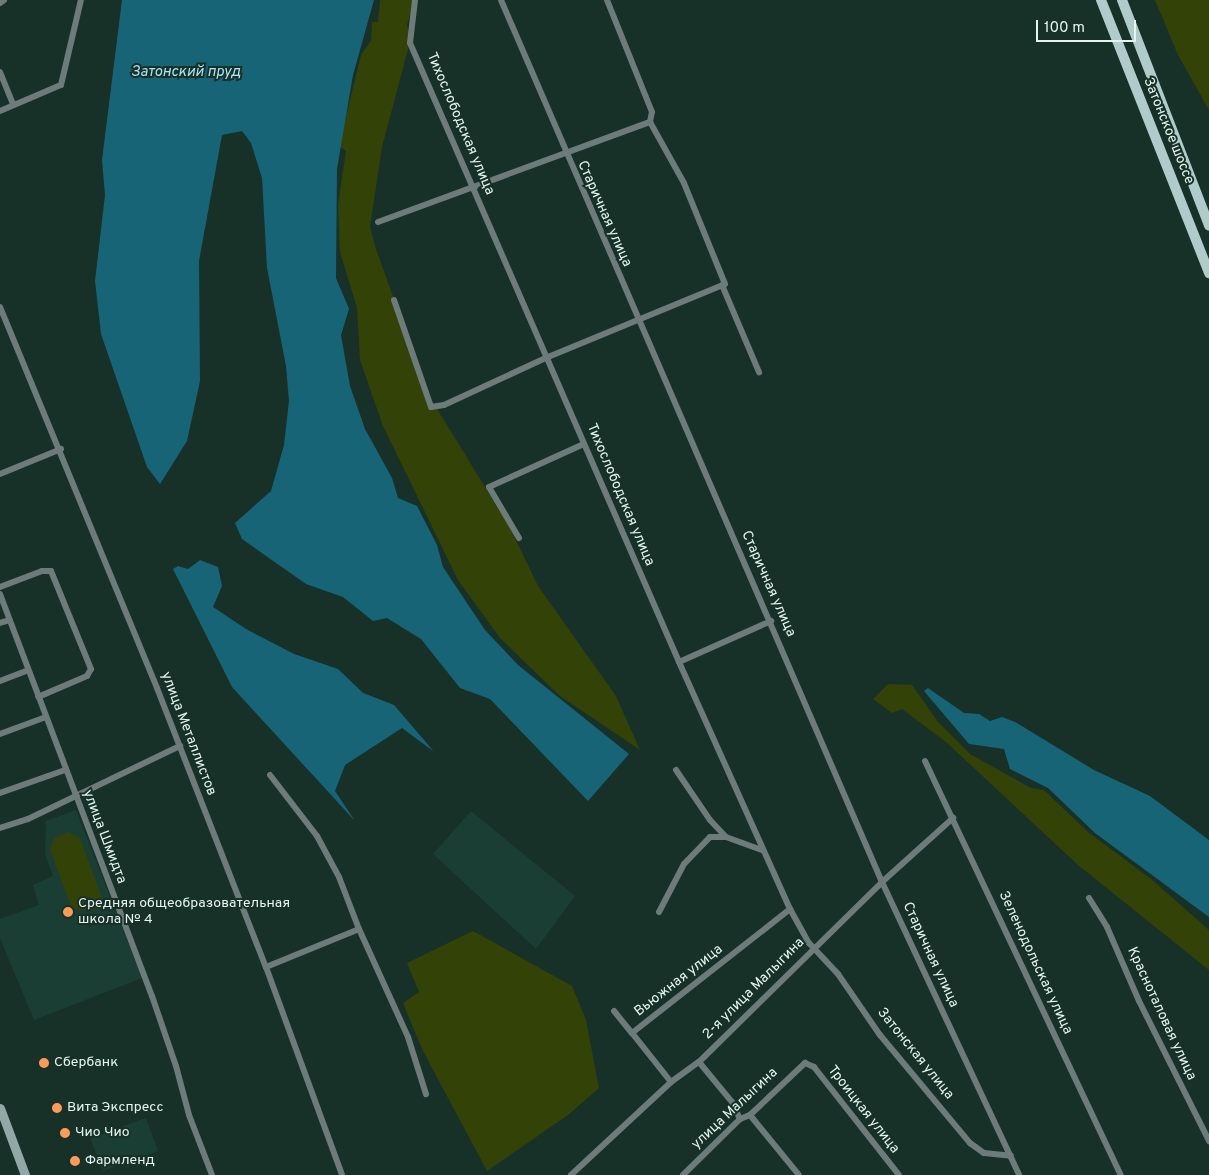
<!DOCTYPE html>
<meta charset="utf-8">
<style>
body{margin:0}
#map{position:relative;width:1209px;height:1175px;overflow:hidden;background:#173129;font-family:Overpass,sans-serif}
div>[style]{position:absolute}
.built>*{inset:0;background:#1b3e34;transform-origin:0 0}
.green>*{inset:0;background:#334207}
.water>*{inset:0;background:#176477}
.minor>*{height:6px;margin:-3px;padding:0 3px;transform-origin:3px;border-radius:3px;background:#6d7b7a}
.secondary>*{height:9px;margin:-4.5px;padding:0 4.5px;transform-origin:4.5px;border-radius:4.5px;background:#92a8a7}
.primary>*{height:10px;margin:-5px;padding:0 5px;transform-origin:5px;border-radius:5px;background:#afcbca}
.dots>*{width:14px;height:14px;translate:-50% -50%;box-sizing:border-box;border:2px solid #173129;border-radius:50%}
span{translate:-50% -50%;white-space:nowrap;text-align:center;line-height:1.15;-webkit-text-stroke:4px #173129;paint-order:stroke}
.street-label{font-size:14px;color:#e4f4ee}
.poi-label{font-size:14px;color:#e4f4ee}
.left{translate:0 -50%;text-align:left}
.water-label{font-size:15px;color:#aae4f5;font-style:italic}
.scale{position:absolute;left:1036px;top:20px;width:100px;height:22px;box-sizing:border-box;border:2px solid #e4f4ee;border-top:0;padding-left:6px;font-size:15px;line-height:18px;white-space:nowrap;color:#e4f4ee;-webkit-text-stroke:4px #173129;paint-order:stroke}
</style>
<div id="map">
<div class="built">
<div style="clip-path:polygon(76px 810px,142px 978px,34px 1020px,0 938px,0 919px,39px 905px,33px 885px,53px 876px,45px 854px,46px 821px)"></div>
<div style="clip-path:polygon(471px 811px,575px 896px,536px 949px,433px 854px)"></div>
<div style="left:146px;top:1118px;width:35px;height:59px;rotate:70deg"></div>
</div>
<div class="green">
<div style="clip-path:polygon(380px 0,414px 0,407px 25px,411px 38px,382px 147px,370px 227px,376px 249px,428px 394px,510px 528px,538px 586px,616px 696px,640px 750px,560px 696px,500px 638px,458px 580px,383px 426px,360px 360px,357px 308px,340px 252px,338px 205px,346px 151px,339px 146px,361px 55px,371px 41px,372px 22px,378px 22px)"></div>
<div style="clip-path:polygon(1155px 0,1209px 0,1209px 110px,1178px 55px)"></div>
<div style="clip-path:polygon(888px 684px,912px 685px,938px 722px,970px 754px,1031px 788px,1044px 790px,1088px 832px,1151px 879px,1209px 930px,1209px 970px,1078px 865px,946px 742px,902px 709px,892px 713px,873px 699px)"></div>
<div style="clip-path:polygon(68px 832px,80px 838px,102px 898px,96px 909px,91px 911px,72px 909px,50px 849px,54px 838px)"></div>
<div style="clip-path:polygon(473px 931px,572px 986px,586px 1020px,599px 1088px,568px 1115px,487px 1171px,423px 1051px,403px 1003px,419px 992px,407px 963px)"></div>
</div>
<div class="water">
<div style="clip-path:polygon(122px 0,374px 0,353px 75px,337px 169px,336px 278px,349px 309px,341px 335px,350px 386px,365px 429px,392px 478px,398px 498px,417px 506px,437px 545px,443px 567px,485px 630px,518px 665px,629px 754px,588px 801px,490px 699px,460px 688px,421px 639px,387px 618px,373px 621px,343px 597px,306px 584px,242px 539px,235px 523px,271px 491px,284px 445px,289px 401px,286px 366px,267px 268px,262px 178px,251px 143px,242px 131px,222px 135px,199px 261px,200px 381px,187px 441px,160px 484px,147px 467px,101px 334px,95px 281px,105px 195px,102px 160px)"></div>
<div style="clip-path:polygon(200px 560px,218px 567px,222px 586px,213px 607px,246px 629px,294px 654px,338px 669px,363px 693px,394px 705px,430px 747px,433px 751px,402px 728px,345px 765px,335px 791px,355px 821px,232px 687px,173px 569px,178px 566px,188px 569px)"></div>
<div style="clip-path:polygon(928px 688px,964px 713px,979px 714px,990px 721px,1002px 717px,1015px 722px,1094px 770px,1150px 796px,1209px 840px,1209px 917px,1095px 833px,1048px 788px,1010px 769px,1004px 749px,969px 744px,924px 691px)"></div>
</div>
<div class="minor">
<div style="left:415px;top:0;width:43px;rotate:96.6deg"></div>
<div style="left:410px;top:43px;width:675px;rotate:66.51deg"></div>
<div style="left:679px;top:662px;width:271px;rotate:65.8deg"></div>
<div style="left:790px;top:909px;width:39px;rotate:61deg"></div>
<div style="left:809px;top:943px;width:42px;rotate:46.9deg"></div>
<div style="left:838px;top:974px;width:74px;rotate:55.5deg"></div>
<div style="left:880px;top:1035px;width:141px;rotate:50.2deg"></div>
<div style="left:970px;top:1143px;width:17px;rotate:36deg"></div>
<div style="left:984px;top:1153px;width:27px;rotate:6deg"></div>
<div style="left:501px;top:0;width:961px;rotate:66.64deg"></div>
<div style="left:882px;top:882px;width:323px;rotate:64.9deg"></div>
<div style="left:0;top:3px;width:5px;rotate:-37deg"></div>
<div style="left:0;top:72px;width:35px;rotate:68deg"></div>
<div style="left:0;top:111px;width:66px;rotate:-23.1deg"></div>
<div style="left:61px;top:85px;width:87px;rotate:-76.8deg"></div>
<div style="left:378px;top:222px;width:290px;rotate:-20.2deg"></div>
<div style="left:650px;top:122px;width:10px;rotate:-79deg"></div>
<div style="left:652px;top:112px;width:121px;rotate:-111.9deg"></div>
<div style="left:722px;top:285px;width:95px;rotate:67deg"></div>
<div style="left:394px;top:300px;width:113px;rotate:70.9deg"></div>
<div style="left:431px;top:407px;width:13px;rotate:-9deg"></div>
<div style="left:444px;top:405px;width:115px;rotate:-24.8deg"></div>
<div style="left:548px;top:357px;width:191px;rotate:-22.4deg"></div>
<div style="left:725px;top:284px;width:109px;rotate:-112.1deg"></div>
<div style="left:684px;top:183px;width:70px;rotate:-119.1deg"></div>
<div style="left:0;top:307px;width:412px;rotate:67.6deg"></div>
<div style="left:157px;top:688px;width:300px;rotate:68.7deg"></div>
<div style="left:266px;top:967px;width:221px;rotate:69.9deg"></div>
<div style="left:0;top:474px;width:66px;rotate:-22.3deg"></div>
<div style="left:519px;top:538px;width:59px;rotate:-120.5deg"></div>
<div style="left:489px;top:487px;width:104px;rotate:-24.4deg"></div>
<div style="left:0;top:587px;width:45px;rotate:-20.9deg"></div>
<div style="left:42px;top:571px;width:9px"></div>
<div style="left:51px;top:571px;width:106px;rotate:67.8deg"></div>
<div style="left:91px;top:669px;width:8px;rotate:120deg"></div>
<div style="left:87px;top:676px;width:53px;rotate:156.8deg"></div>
<div style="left:0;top:594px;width:430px;rotate:69.3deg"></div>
<div style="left:152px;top:996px;width:74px;rotate:71.1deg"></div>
<div style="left:176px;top:1066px;width:51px;rotate:75.1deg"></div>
<div style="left:189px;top:1115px;width:64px;rotate:69deg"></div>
<div style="left:0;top:623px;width:10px;rotate:-17deg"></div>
<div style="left:679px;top:662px;width:101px;rotate:-24deg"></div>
<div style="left:0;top:681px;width:30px;rotate:-21deg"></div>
<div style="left:0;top:734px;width:49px;rotate:-20.3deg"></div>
<div style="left:925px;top:761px;width:458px;rotate:64.7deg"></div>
<div style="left:676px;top:770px;width:60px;rotate:55.8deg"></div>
<div style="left:710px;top:820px;width:23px;rotate:47deg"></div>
<div style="left:726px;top:837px;width:38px;rotate:20deg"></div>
<div style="left:270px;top:775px;width:77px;rotate:52.4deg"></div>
<div style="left:317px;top:836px;width:47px;rotate:61.8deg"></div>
<div style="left:339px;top:877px;width:56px;rotate:69deg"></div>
<div style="left:359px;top:929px;width:119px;rotate:65.6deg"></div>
<div style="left:408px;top:1037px;width:60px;rotate:72.5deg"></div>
<div style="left:0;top:793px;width:69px;rotate:-19.5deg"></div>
<div style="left:0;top:828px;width:29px;rotate:-18deg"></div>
<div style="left:28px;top:819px;width:169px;rotate:-25.7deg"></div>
<div style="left:1089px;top:898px;width:34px;rotate:58deg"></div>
<div style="left:1107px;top:927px;width:81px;rotate:66.6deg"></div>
<div style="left:1139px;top:1001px;width:157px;rotate:63.4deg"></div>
<div style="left:659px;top:912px;width:54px;rotate:-62.5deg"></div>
<div style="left:684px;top:864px;width:37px;rotate:-46deg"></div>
<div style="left:710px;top:837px;width:16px"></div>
<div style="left:266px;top:967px;width:100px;rotate:-22.2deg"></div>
<div style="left:614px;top:1011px;width:28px;rotate:51deg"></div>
<div style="left:699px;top:1062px;width:52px;rotate:50.5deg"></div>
<div style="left:732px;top:1102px;width:19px;rotate:65deg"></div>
<div style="left:671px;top:1082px;width:63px;rotate:-128.5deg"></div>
<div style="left:632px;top:1033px;width:201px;rotate:-38.1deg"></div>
<div style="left:750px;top:1115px;width:77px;rotate:50.8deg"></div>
<div style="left:571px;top:1175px;width:137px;rotate:-42.9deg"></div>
<div style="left:671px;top:1082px;width:34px;rotate:-36deg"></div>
<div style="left:699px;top:1062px;width:257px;rotate:-44.5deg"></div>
<div style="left:882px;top:882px;width:96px;rotate:-42deg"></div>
<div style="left:683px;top:1175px;width:80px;rotate:-44.5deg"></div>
<div style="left:740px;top:1119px;width:11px;rotate:-22deg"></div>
<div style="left:750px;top:1115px;width:76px;rotate:-43.4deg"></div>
<div style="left:805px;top:1063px;width:10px;rotate:24deg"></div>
<div style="left:814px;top:1067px;width:137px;rotate:51.8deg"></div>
</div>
<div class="secondary">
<div style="left:0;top:1108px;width:72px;rotate:69.5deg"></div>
</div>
<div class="primary">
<div style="left:1101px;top:0;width:294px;rotate:68.4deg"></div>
<div style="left:1122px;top:0;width:242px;rotate:68.9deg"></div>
</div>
<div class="dots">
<div style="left:68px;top:912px;background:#fe9b58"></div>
<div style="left:44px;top:1063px;background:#fe9b58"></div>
<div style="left:57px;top:1108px;background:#fe9b58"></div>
<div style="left:65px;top:1133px;background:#fe9b58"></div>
<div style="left:75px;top:1161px;background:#fe9b58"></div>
</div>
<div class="street-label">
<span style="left:460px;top:124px;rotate:67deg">Тихослободская улица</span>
<span style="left:1168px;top:131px;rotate:68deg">Затонское шоссе</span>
<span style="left:604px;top:214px;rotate:66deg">Старичная улица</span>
<span style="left:620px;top:495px;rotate:67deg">Тихослободская улица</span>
<span style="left:768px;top:584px;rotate:66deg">Старичная улица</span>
<span style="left:188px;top:734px;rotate:69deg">улица Металлистов</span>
<span style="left:104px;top:837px;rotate:69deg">улица Шмидта</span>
<span style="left:930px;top:955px;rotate:65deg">Старичная улица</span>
<span style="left:1035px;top:963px;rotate:65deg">Зеленодольская улица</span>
<span style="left:679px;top:981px;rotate:-38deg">Вьюжная улица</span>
<span style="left:754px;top:989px;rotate:-45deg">2-я улица Малыгина</span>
<span style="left:1161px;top:1014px;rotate:65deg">Красноталовая улица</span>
<span style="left:915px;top:1054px;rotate:51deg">Затонская улица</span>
<span style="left:735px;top:1109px;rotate:-43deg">улица Малыгина</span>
<span style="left:863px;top:1110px;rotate:52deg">Троицкая улица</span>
</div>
<div class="poi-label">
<span class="left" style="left:78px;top:912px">Средняя общеобразовательная<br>школа № 4</span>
<span class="left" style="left:54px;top:1063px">Сбербанк</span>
<span class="left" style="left:67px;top:1108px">Вита Экспресс</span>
<span class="left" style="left:75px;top:1133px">Чио Чио</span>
<span class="left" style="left:85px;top:1161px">Фармленд</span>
</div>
<div class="water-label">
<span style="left:186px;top:73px">Затонский пруд</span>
</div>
<div class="scale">100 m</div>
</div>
